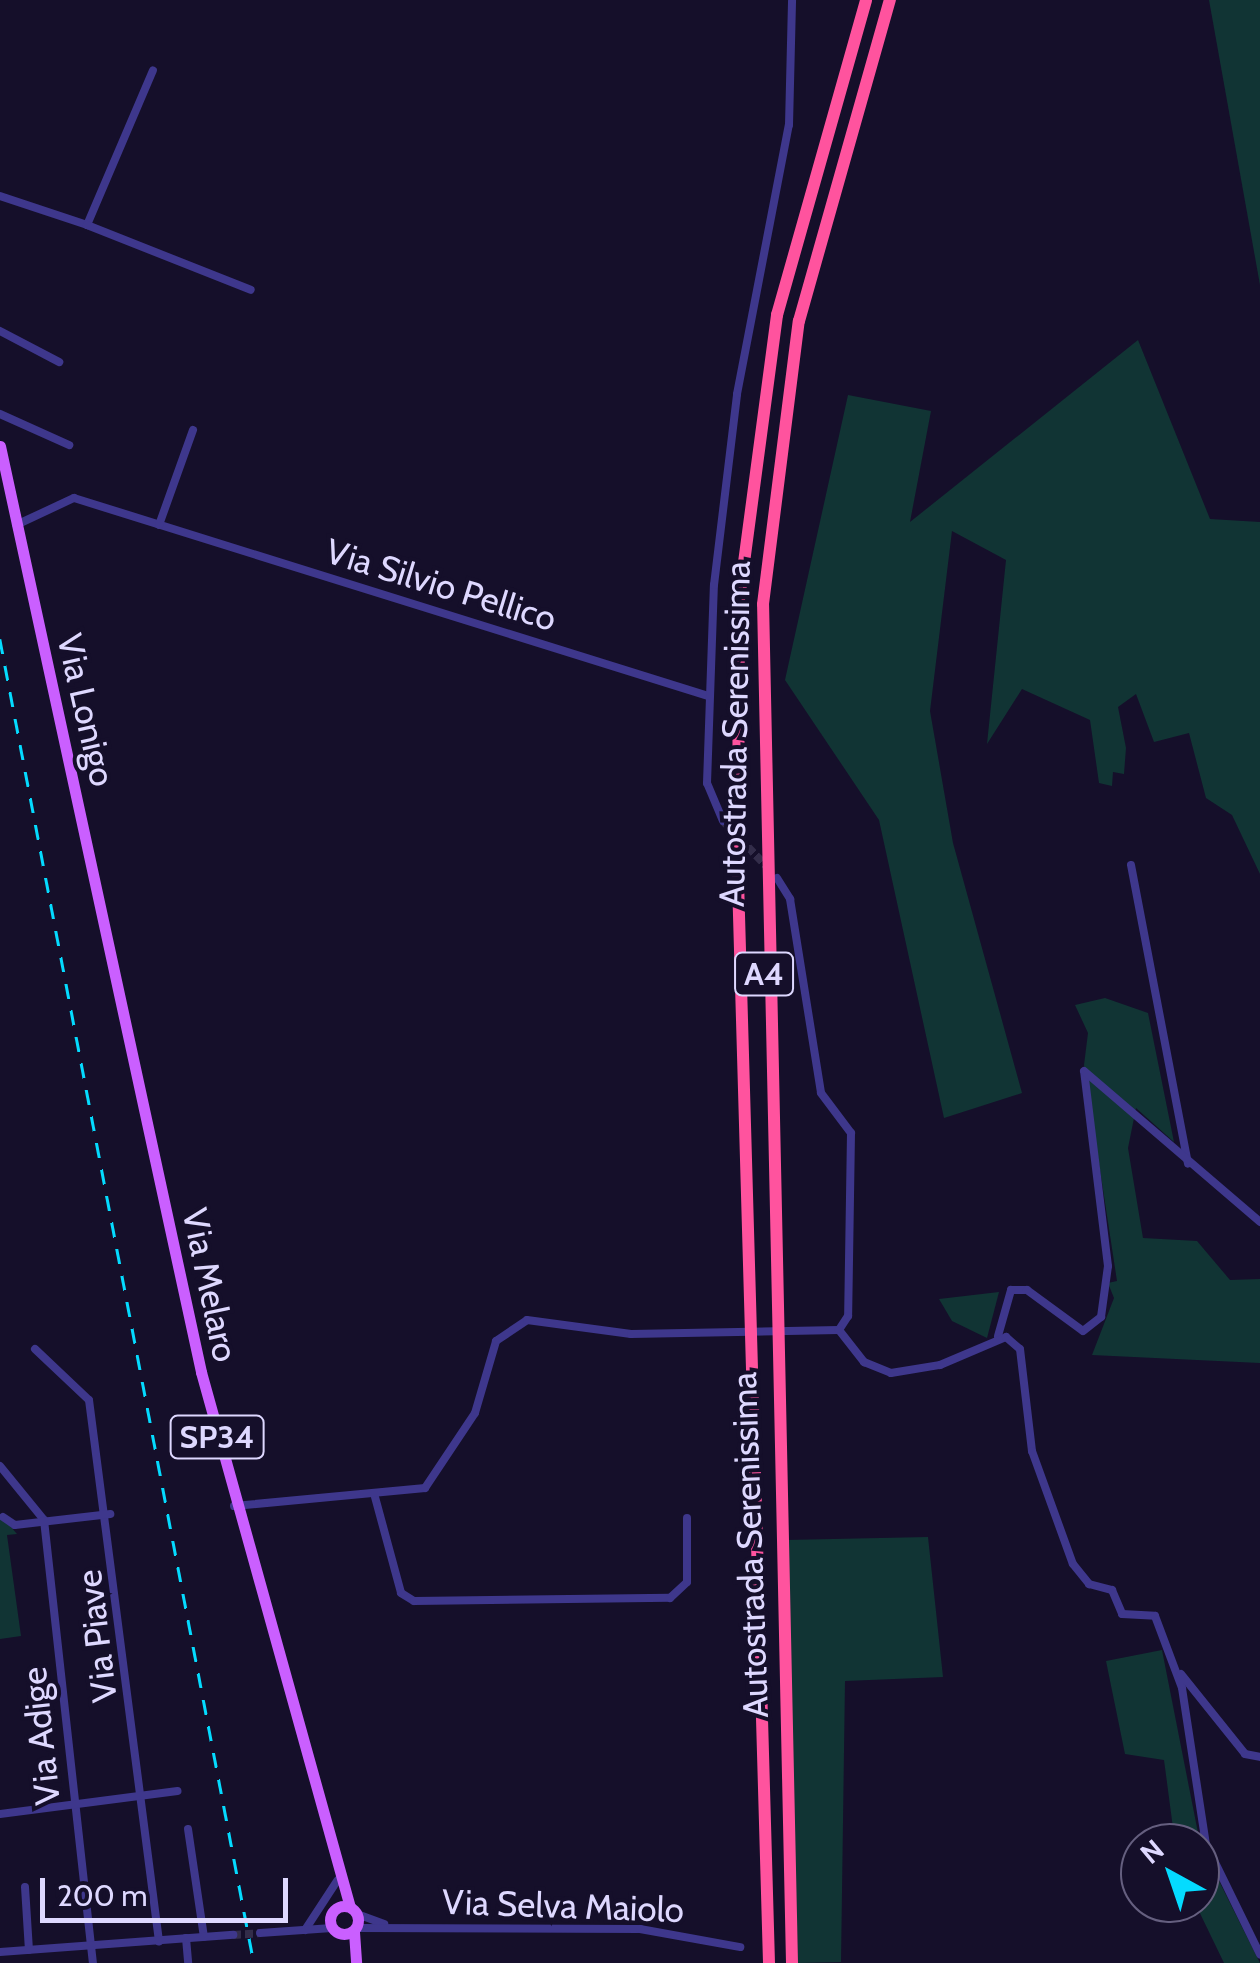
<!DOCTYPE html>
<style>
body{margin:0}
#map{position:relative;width:1260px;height:1963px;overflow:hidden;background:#150f2a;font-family:Cabin,sans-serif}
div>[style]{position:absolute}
.green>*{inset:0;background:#113434}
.street-tunnel>*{height:8px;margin-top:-4px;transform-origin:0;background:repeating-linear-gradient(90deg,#332d4a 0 8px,transparent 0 12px)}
.street>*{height:8px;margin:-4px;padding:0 4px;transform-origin:4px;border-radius:4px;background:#3e378c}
.primary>*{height:11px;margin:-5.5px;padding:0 5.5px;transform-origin:5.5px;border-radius:5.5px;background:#ca5fff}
.primary>.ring{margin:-5.5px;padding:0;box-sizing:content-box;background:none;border:11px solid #ca5fff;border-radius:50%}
.highway>*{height:12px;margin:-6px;padding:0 6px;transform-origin:6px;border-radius:6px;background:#ff539e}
.rail>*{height:2.5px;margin-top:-1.25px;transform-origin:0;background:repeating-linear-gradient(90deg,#04dbff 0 15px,transparent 0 27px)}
span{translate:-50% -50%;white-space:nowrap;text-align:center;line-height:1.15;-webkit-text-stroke:8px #150f2a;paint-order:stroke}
.shield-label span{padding:2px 8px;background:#150f2a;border:2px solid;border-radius:8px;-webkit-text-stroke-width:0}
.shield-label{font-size:32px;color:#ded8ff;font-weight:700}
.street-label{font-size:35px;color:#ded8ff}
.north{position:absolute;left:1120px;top:1823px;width:100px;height:100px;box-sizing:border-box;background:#150f2a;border:2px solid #655f7f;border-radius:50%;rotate:320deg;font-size:28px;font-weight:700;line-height:40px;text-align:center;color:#ded8ff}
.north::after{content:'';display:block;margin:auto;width:35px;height:45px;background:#04dbff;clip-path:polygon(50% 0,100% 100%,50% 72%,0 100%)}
.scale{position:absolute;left:40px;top:1878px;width:248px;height:45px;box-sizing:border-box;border:5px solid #ded8ff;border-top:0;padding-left:12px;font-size:30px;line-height:35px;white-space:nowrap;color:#ded8ff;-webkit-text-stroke:8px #150f2a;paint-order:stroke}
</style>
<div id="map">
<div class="green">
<div style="clip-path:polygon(1209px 0,1260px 0,1260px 285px)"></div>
<div style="clip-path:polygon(1138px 340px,1210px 519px,1260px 522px,1260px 874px,1232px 815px,1206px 798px,1189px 733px,1154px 742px,1136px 694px,1118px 707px,1126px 748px,1124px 774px,1113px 772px,1112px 786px,1099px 783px,1090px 720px,1022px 689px,987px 744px,1006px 560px,952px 531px,930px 711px,953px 843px,1022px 1093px,944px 1118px,879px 820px,785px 680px,848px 395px,931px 411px,910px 522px)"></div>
<div style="clip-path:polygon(1105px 998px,1148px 1013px,1174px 1142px,1136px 1108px,1128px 1148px,1143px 1238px,1197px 1241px,1230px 1280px,1260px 1279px,1260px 1363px,1092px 1355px,1114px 1298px,1108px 1283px,1117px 1281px,1084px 1065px,1088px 1033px,1075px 1005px)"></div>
<div style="clip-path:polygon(999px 1292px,987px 1338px,952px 1321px,939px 1299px)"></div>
<div style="clip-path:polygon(0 1514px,17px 1534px,7px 1535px,21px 1636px,0 1639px)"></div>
<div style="clip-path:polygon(928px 1537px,943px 1677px,845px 1681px,841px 1962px,798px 1963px,786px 1540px)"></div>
<div style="clip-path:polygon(1162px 1650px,1200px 1843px,1260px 1963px,1224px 1963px,1195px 1903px,1200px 1843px,1175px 1843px,1164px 1760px,1125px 1754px,1106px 1661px)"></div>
</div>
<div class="street-tunnel">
<div style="left:723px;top:821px;width:65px;rotate:46.2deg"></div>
<div style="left:233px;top:1935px;width:27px;rotate:-4deg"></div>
</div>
<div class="street">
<div style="left:0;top:196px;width:92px;rotate:18.4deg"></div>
<div style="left:87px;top:225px;width:168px;rotate:-66.9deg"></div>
<div style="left:87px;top:225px;width:176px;rotate:21.6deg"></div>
<div style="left:0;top:331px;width:67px;rotate:27.7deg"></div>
<div style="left:0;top:414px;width:76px;rotate:24.2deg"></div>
<div style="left:16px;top:525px;width:64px;rotate:-25deg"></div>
<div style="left:74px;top:498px;width:664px;rotate:17.34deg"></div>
<div style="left:159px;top:525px;width:101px;rotate:-70.3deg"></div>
<div style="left:723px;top:821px;width:41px;rotate:-112.8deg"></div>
<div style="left:707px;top:783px;width:198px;rotate:-88deg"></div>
<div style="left:714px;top:585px;width:192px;rotate:-83.1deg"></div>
<div style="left:737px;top:394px;width:274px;rotate:-79.1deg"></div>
<div style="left:789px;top:125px;width:125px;rotate:-88.6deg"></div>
<div style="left:1131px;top:865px;width:304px;rotate:79.2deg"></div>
<div style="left:777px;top:878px;width:25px;rotate:58deg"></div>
<div style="left:790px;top:899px;width:196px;rotate:80.9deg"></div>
<div style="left:821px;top:1093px;width:50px;rotate:53.1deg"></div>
<div style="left:851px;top:1133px;width:183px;rotate:90.9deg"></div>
<div style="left:848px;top:1316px;width:17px;rotate:123deg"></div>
<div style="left:998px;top:1336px;width:48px;rotate:-74.2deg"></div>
<div style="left:1011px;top:1290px;width:16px"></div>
<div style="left:1027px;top:1290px;width:69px;rotate:36.2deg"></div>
<div style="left:1083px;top:1331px;width:23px;rotate:-38deg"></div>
<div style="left:1101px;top:1317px;width:51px;rotate:-82.2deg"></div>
<div style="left:1108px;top:1266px;width:196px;rotate:-97deg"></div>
<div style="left:1084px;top:1071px;width:232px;rotate:40.6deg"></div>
<div style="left:35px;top:1349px;width:74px;rotate:43.4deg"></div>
<div style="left:89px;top:1400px;width:546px;rotate:82.63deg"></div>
<div style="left:0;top:1466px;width:70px;rotate:50.8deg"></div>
<div style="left:44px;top:1520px;width:446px;rotate:83.7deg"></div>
<div style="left:375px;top:1497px;width:99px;rotate:74.8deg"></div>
<div style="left:401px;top:1593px;width:15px;rotate:32deg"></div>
<div style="left:414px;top:1601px;width:256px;rotate:-0.7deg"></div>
<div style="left:670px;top:1598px;width:23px;rotate:-43deg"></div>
<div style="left:687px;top:1582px;width:64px;rotate:-90deg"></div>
<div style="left:234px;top:1506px;width:192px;rotate:-5.4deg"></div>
<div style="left:425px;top:1488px;width:90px;rotate:-56.3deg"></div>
<div style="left:475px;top:1413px;width:75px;rotate:-73.7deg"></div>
<div style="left:496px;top:1341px;width:37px;rotate:-34deg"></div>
<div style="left:527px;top:1320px;width:105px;rotate:7.7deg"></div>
<div style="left:631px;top:1334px;width:208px;rotate:-1.1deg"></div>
<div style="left:839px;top:1330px;width:41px;rotate:52deg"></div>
<div style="left:864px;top:1362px;width:29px;rotate:22deg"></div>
<div style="left:891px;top:1373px;width:50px;rotate:-9.3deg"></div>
<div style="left:940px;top:1365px;width:72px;rotate:-23deg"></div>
<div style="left:1006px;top:1337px;width:18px;rotate:41deg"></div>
<div style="left:1020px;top:1349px;width:103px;rotate:83.3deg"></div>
<div style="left:1032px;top:1451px;width:120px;rotate:70.1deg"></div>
<div style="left:1073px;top:1564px;width:26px;rotate:51deg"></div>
<div style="left:1089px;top:1584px;width:24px;rotate:15deg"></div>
<div style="left:1112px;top:1590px;width:26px;rotate:67deg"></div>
<div style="left:1122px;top:1614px;width:33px;rotate:3deg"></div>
<div style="left:1155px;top:1616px;width:77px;rotate:69.4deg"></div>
<div style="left:1182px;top:1688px;width:158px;rotate:81.3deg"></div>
<div style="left:1206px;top:1844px;width:123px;rotate:63.9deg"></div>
<div style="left:3px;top:1517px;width:14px;rotate:34deg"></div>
<div style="left:15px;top:1525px;width:96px;rotate:-6.6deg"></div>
<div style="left:1181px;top:1674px;width:102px;rotate:51.3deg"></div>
<div style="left:1245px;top:1754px;width:15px;rotate:11deg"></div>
<div style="left:0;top:1814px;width:179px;rotate:-7.4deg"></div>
<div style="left:188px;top:1829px;width:109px;rotate:81.6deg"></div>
<div style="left:25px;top:1887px;width:63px;rotate:86.4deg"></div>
<div style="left:357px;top:1914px;width:29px;rotate:20deg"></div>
<div style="left:357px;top:1928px;width:283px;rotate:0.2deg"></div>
<div style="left:640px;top:1929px;width:102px;rotate:10.2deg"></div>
<div style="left:305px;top:1930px;width:59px;rotate:-56.9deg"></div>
<div style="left:260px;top:1933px;width:72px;rotate:-4deg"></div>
<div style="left:186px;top:1938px;width:25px;rotate:85deg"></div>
<div style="left:0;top:1952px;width:234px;rotate:-4.2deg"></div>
</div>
<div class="primary">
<div style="left:0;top:446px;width:948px;rotate:77.75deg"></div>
<div style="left:201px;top:1372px;width:555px;rotate:74.44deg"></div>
<div class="ring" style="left:330px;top:1906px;width:17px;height:17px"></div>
<div style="left:354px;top:1932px;width:31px;rotate:86deg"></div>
</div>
<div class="highway">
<div style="left:769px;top:1963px;width:1086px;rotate:-91.64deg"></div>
<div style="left:738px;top:877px;width:277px;rotate:-89.8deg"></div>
<div style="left:739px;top:600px;width:288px;rotate:-82.4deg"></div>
<div style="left:777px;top:315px;width:327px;rotate:-74.2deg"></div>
<div style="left:792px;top:1963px;width:1359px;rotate:-91.22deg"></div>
<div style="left:763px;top:604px;width:285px;rotate:-82.8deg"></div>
<div style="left:799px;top:321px;width:334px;rotate:-74.2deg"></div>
</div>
<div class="rail">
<div style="left:0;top:639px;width:1348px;rotate:79.14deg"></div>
</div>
<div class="shield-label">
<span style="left:764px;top:974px">A4</span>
<span style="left:217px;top:1437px">SP34</span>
</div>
<div class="street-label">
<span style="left:441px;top:585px;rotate:17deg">Via Silvio Pellico</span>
<span style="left:86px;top:710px;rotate:77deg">Via Lonigo</span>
<span style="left:735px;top:734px;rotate:-89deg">Autostrada Serenissima</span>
<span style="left:210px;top:1285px;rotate:78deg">Via Melaro</span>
<span style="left:750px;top:1545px;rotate:-92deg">Autostrada Serenissima</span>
<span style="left:97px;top:1636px;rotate:-97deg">Via Piave</span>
<span style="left:41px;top:1736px;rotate:-96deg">Via Adige</span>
<span style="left:563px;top:1906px;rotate:2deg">Via Selva Maiolo</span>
</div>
<div class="north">N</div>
<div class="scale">200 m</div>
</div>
